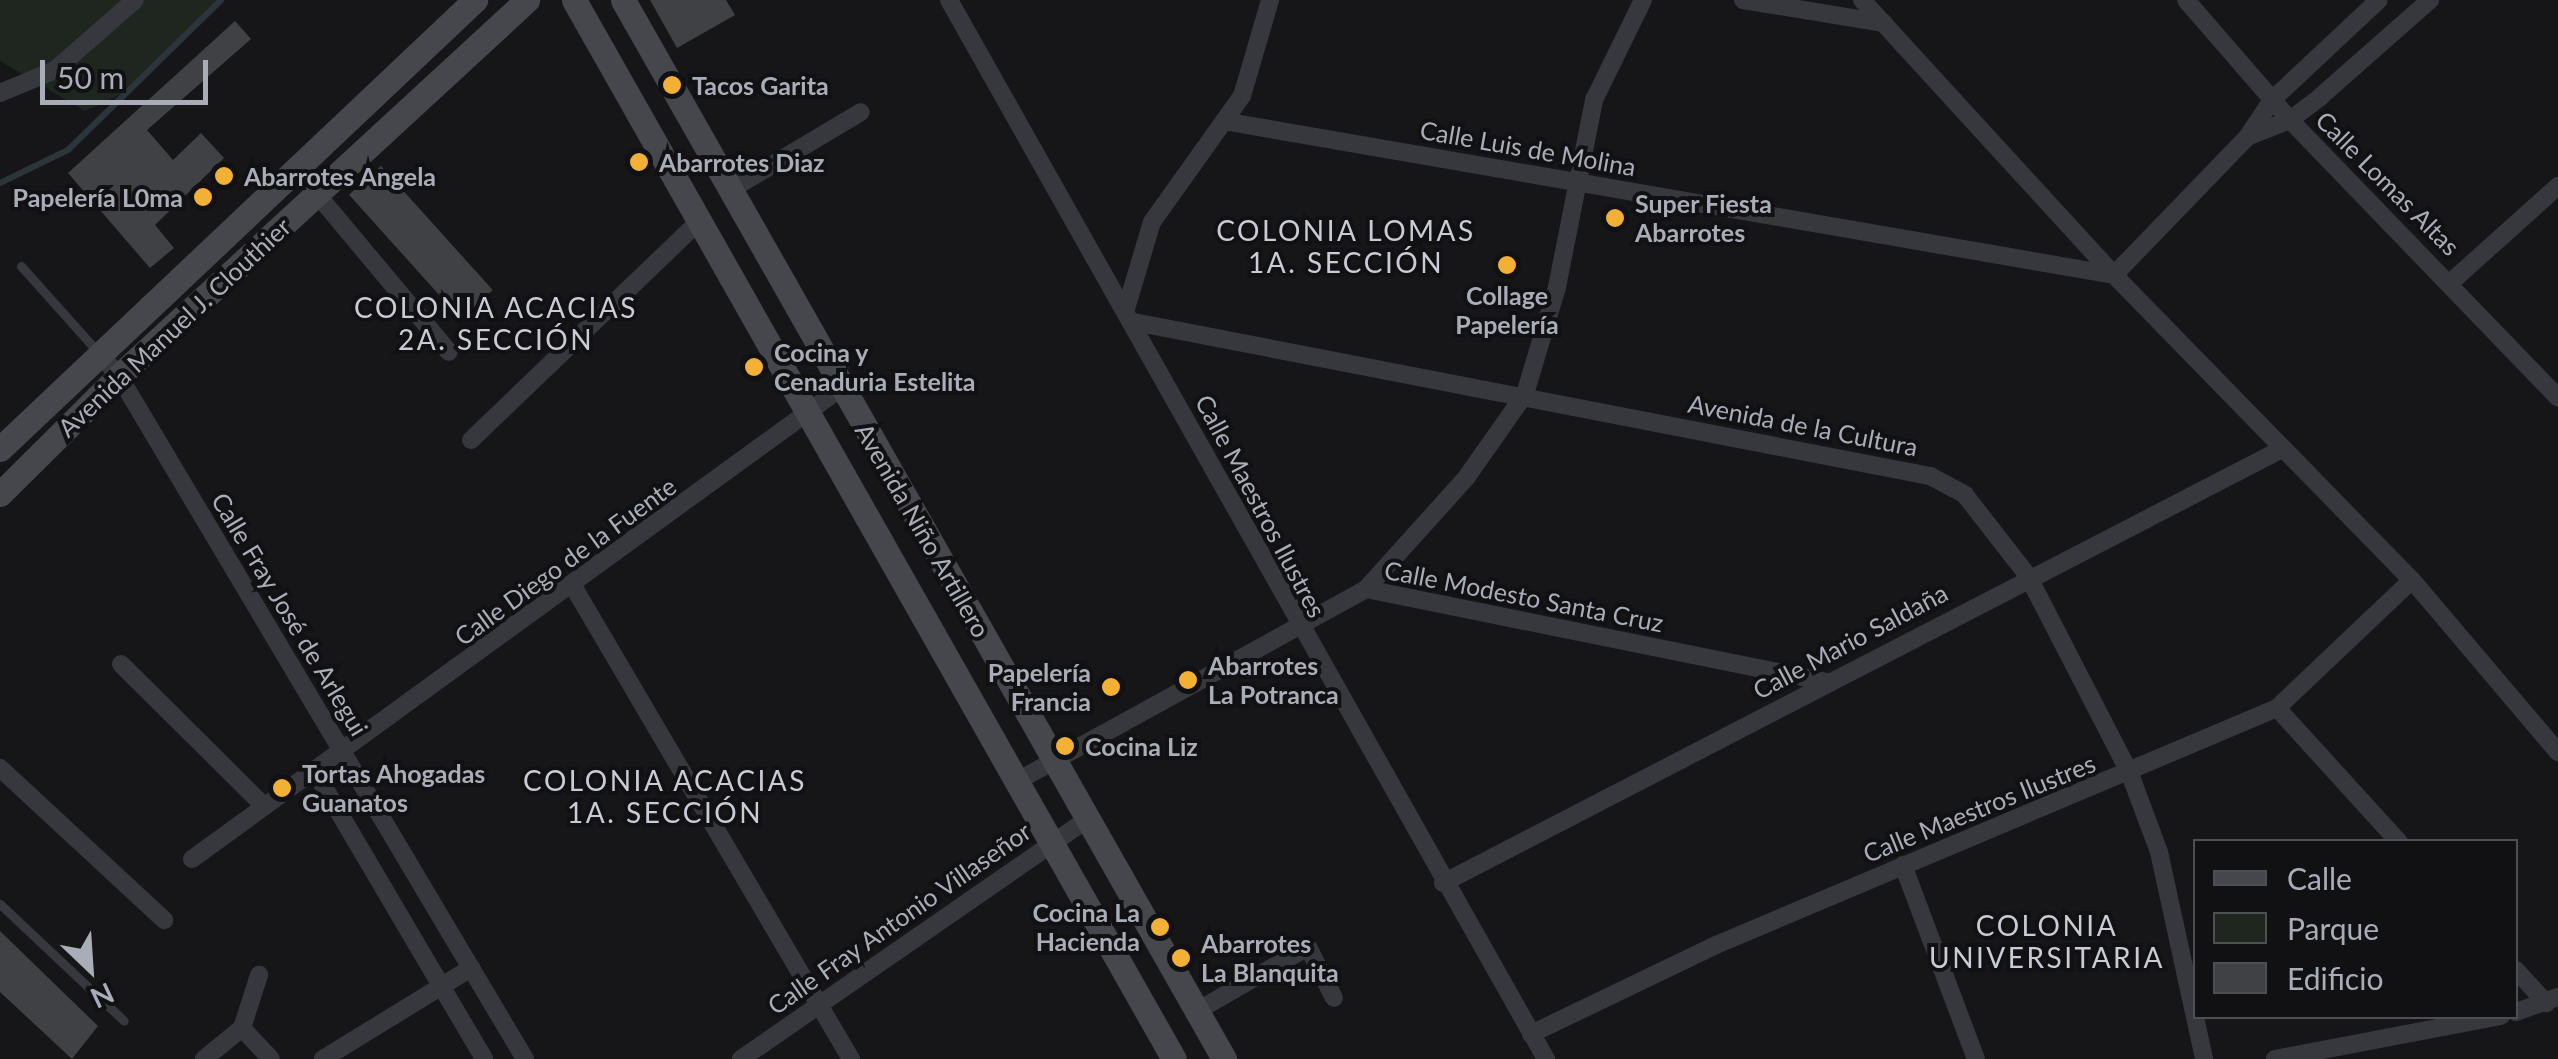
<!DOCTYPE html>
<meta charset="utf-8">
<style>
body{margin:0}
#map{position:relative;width:2558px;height:1059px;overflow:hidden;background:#161618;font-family:Lato,sans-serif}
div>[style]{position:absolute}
.green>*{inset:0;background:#1e261f}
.stream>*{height:6px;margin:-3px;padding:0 3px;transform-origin:3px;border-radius:3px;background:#2c353c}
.building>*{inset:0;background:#404145;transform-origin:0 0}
.service>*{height:9px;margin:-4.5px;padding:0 4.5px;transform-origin:4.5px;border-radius:4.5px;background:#37383d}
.minor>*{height:18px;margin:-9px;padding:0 9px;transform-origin:9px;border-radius:9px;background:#37383d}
.secondary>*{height:25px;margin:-12.5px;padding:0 12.5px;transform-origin:12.5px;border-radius:12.5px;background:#45474d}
.dots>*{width:28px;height:28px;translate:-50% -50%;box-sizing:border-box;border:5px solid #111113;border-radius:50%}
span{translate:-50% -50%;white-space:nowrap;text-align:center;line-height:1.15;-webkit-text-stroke:8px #111113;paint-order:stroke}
.poi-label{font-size:25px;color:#a8adb8;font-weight:700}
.left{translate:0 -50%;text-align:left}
.right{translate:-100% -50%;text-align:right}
.street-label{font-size:25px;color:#a8adb8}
.neighbourhood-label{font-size:28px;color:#c9ccd4;letter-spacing:2.5px}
.legend{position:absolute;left:2193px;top:839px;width:325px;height:180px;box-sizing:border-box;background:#111113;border:2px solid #4d4f55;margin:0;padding:12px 18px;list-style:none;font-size:30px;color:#a8adb8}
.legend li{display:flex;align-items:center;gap:20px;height:50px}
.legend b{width:50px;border:2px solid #4d4f55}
.north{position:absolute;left:40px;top:919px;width:100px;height:100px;-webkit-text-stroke:8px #111113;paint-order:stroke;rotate:155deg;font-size:28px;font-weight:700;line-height:40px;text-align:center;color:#a8adb8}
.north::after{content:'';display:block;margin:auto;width:35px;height:45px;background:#a8adb8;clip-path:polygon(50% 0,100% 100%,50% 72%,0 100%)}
.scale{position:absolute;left:40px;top:60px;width:168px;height:45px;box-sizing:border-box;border:5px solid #a8adb8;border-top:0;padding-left:12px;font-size:30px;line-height:35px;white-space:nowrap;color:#a8adb8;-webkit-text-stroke:8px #111113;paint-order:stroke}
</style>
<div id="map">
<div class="green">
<div style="clip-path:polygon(0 0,221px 0,128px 91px,85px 111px,0 61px)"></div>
</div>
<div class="stream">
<div style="left:0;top:183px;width:76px;rotate:-25.9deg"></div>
<div style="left:68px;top:150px;width:214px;rotate:-44.4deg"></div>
</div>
<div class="building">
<div style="clip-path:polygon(650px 0,726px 0,735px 15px,677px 48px)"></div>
<div style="clip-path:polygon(235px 21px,251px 39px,147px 130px,173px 160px,201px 133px,224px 158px,155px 225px,174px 248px,150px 268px,68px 173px)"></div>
<div style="left:381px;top:166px;width:167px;height:43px;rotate:48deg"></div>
<div style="clip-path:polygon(0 931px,98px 1026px,72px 1059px,0 992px)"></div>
</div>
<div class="service">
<div style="left:21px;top:266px;width:115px;rotate:48.2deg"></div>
<div style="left:0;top:904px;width:170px;rotate:43.3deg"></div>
</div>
<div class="minor">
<div style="left:949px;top:0;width:1216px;rotate:60.59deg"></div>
<div style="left:1743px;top:0;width:143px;rotate:9.3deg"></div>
<div style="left:1862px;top:0;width:373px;rotate:47.5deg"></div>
<div style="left:2114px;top:275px;width:426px;rotate:45.7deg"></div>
<div style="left:2412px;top:580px;width:226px;rotate:49.7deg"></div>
<div style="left:2186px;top:0;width:159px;rotate:49.1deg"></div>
<div style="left:2290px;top:120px;width:386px;rotate:46deg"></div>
<div style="left:0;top:93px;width:60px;rotate:-22.7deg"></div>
<div style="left:55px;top:70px;width:106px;rotate:-41.2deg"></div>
<div style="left:1229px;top:122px;width:898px;rotate:9.81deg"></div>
<div style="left:2114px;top:275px;width:193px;rotate:-46deg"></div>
<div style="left:2248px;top:136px;width:43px;rotate:-56.3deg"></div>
<div style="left:2272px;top:100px;width:146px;rotate:-43.1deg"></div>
<div style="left:2249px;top:136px;width:44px;rotate:-21.3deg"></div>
<div style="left:2290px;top:120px;width:38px;rotate:-37deg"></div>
<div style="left:2320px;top:97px;width:147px;rotate:-41.4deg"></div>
<div style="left:730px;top:190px;width:152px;rotate:-30.8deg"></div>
<div style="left:316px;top:193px;width:207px;rotate:50.1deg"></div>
<div style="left:2451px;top:282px;width:144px;rotate:-41.9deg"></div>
<div style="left:1126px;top:309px;width:91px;rotate:-73.4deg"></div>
<div style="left:1152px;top:222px;width:155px;rotate:-54.5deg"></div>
<div style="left:1242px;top:96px;width:100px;rotate:-73.7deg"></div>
<div style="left:1134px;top:322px;width:811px;rotate:10.95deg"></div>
<div style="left:1930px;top:476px;width:40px;rotate:28deg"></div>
<div style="left:1965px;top:495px;width:103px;rotate:52.1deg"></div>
<div style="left:2028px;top:576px;width:223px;rotate:62.7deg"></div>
<div style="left:2130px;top:774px;width:83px;rotate:69.6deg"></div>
<div style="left:2159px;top:852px;width:212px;rotate:77.7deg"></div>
<div style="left:98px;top:352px;width:32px;rotate:49deg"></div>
<div style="left:119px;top:376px;width:795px;rotate:59.27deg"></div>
<div style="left:471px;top:440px;width:316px;rotate:-43.8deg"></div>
<div style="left:573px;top:586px;width:549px;rotate:59.56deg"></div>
<div style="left:1366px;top:589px;width:469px;rotate:11.4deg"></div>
<div style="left:121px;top:664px;width:202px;rotate:44.8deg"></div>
<div style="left:2277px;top:708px;width:181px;rotate:47.7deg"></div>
<div style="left:0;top:768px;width:224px;rotate:42.8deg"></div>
<div style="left:314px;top:770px;width:335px;rotate:59.5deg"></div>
<div style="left:1019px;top:780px;width:396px;rotate:-28.8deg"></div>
<div style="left:1366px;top:589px;width:149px;rotate:-48deg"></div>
<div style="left:1466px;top:478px;width:103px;rotate:-54.9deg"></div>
<div style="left:1525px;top:394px;width:112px;rotate:-73.3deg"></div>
<div style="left:1557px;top:287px;width:191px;rotate:-78.8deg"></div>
<div style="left:1594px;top:100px;width:111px;rotate:-63.9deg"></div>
<div style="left:192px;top:859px;width:802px;rotate:-35.97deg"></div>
<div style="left:1903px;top:865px;width:207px;rotate:69.4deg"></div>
<div style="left:1443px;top:883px;width:945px;rotate:-27.35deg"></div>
<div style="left:2516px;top:970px;width:45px;rotate:47.7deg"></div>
<div style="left:1197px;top:1011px;width:128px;rotate:-30deg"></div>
<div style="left:1308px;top:947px;width:57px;rotate:63deg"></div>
<div style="left:2516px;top:1012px;width:45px;rotate:-19.7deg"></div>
<div style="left:242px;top:1028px;width:42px;rotate:46.9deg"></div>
<div style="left:1531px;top:1034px;width:205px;rotate:-25.7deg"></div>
<div style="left:1716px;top:945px;width:609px;rotate:-22.9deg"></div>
<div style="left:2277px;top:708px;width:186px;rotate:-43.5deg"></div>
<div style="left:204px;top:1059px;width:49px;rotate:-39.2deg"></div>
<div style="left:242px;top:1028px;width:56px;rotate:-72.2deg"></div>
<div style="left:323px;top:1059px;width:174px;rotate:-31.6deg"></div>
<div style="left:741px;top:1059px;width:421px;rotate:-34.7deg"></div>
<div style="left:2275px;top:1059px;width:230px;rotate:-10.8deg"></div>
</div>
<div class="secondary">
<div style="left:574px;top:0;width:1217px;rotate:60.47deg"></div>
<div style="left:623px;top:0;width:1218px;rotate:60.42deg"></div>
<div style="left:0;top:449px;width:654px;rotate:-43.39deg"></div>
<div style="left:0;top:494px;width:168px;rotate:-44.8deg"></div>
<div style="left:119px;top:376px;width:555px;rotate:-42.66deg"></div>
</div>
<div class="dots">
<div style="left:672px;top:85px;background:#f2b134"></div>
<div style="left:639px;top:162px;background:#f2b134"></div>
<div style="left:224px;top:176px;background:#f2b134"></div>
<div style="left:203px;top:197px;background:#f2b134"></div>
<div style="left:1615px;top:218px;background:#f2b134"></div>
<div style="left:1507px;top:265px;background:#f2b134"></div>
<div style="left:754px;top:367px;background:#f2b134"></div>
<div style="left:1188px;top:680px;background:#f2b134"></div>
<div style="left:1111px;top:687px;background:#f2b134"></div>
<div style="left:1065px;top:746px;background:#f2b134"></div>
<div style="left:282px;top:788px;background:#f2b134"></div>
<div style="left:1160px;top:927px;background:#f2b134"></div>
<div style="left:1181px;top:958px;background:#f2b134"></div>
</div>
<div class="poi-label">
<span class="left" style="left:692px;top:85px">Tacos Garita</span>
<span class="left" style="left:659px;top:162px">Abarrotes Diaz</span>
<span class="left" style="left:244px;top:176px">Abarrotes Angela</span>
<span class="right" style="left:183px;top:197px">Papelería L0ma</span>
<span class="left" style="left:1635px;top:218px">Super Fiesta<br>Abarrotes</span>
<span style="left:1507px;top:310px">Collage<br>Papelería</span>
<span class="left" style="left:774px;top:367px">Cocina y<br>Cenaduria Estelita</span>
<span class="left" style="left:1208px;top:680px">Abarrotes<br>La Potranca</span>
<span class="right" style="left:1091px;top:687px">Papelería<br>Francia</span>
<span class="left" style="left:1085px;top:746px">Cocina Liz</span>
<span class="left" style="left:302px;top:788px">Tortas Ahogadas<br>Guanatos</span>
<span class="right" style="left:1140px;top:927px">Cocina La<br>Hacienda</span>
<span class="left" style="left:1201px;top:958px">Abarrotes<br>La Blanquita</span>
</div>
<div class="street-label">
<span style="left:1528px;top:148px;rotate:10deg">Calle Luis de Molina</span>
<span style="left:2388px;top:183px;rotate:45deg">Calle Lomas Altas</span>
<span style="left:174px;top:327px;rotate:-43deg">Avenida Manuel J. Clouthier</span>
<span style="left:1803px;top:425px;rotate:11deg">Avenida de la Cultura</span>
<span style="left:1261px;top:506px;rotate:62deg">Calle Maestros Ilustres</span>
<span style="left:923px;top:530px;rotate:60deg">Avenida Niño Artillero</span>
<span style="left:565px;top:561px;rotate:-36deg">Calle Diego de la Fuente</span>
<span style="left:1524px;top:596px;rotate:11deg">Calle Modesto Santa Cruz</span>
<span style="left:290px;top:614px;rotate:59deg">Calle Fray José de Arlegui</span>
<span style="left:1850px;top:641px;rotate:-28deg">Calle Mario Saldaña</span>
<span style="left:1979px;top:808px;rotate:-22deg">Calle Maestros Ilustres</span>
<span style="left:899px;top:918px;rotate:-35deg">Calle Fray Antonio Villaseñor</span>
</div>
<div class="neighbourhood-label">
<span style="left:1346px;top:246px">COLONIA LOMAS<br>1A. SECCIÓN</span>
<span style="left:496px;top:323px">COLONIA ACACIAS<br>2A. SECCIÓN</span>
<span style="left:665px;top:796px">COLONIA ACACIAS<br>1A. SECCIÓN</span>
<span style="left:2047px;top:941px">COLONIA<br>UNIVERSITARIA</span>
</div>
<ul class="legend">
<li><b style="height:12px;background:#45474d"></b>Calle</li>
<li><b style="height:28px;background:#1e261f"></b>Parque</li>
<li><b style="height:28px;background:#404145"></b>Edificio</li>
</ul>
<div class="north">N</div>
<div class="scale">50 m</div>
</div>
